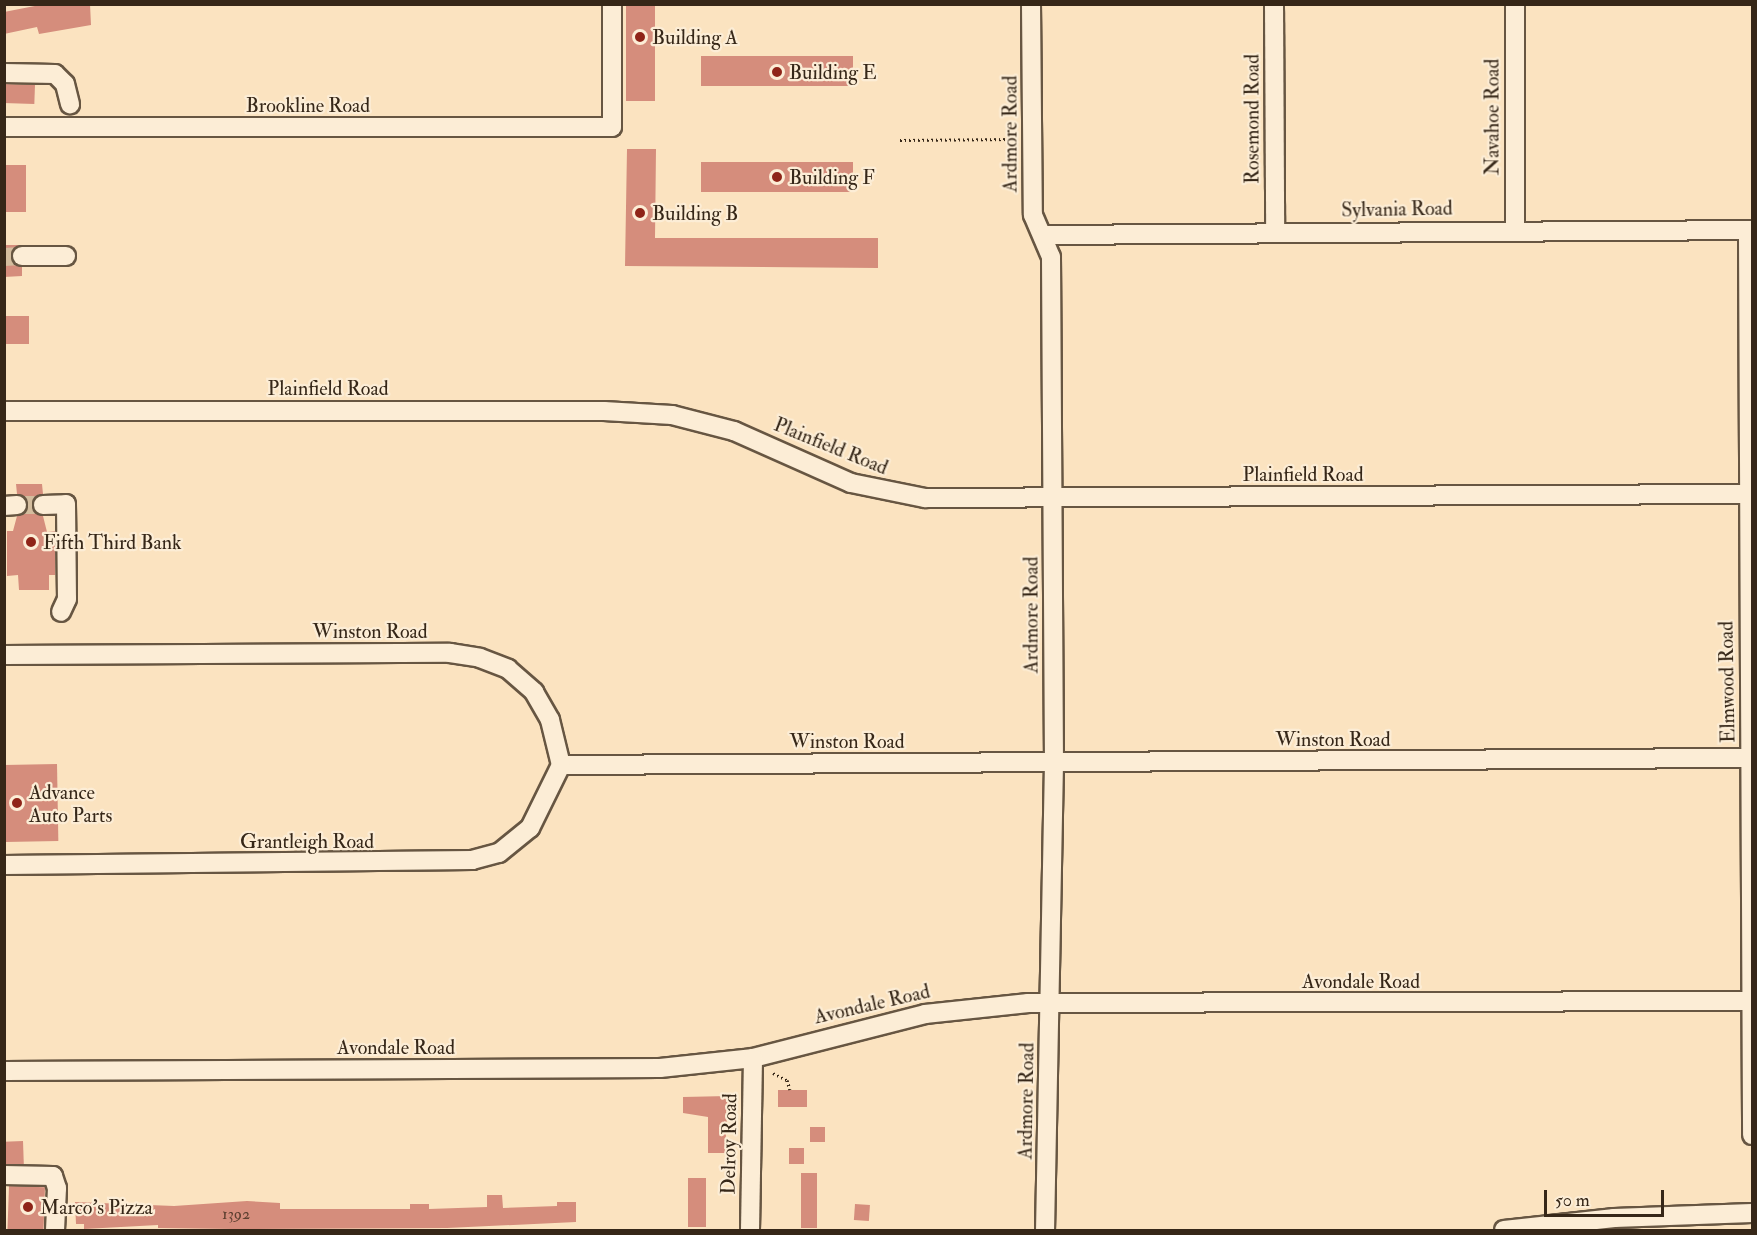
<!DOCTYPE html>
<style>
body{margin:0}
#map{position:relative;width:1757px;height:1235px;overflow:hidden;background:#fbe3c0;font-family:"IM FELL Double Pica",serif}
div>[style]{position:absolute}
.building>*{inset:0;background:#d58d7c;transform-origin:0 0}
.minor-tunnel>*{height:18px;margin-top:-9px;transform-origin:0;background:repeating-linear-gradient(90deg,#d4bd9e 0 18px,transparent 0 27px)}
.path>*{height:3px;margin-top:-1.5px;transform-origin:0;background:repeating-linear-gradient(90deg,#362718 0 1.5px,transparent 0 4.5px)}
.roads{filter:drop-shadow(2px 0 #675642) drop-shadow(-2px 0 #675642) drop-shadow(0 2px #675642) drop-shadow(0 -2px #675642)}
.minor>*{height:18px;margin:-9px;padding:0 9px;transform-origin:9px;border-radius:9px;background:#fcedd6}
.dots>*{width:16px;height:16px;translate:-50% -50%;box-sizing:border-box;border:3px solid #fcedd6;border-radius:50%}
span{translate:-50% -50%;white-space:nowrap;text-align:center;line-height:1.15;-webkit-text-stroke:4.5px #fcedd6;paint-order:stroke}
.number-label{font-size:16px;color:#5e4031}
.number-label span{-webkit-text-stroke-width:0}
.poi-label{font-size:20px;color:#362718}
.left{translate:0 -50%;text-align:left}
.street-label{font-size:20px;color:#362718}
.frame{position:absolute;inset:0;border:6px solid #362718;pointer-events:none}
.scale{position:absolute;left:1544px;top:1190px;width:120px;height:27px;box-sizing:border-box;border:3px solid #362718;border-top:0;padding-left:8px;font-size:18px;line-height:21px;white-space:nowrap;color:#362718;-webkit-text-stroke:4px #fcedd6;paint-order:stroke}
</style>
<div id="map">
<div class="building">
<div style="clip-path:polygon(45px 4px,90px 4px,91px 25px,39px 34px,37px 27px,4px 34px,4px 12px)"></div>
<div style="left:626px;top:4px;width:29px;height:97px"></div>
<div style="left:853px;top:56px;width:30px;height:152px;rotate:90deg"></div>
<div style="left:4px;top:84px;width:31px;height:19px;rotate:2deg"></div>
<div style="clip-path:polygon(627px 149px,656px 149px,655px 238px,878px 238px,878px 268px,625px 266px)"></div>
<div style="left:853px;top:162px;width:30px;height:152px;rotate:90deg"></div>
<div style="left:4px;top:165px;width:22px;height:47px"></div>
<div style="clip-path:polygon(4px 245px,22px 245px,13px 250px,11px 257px,22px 267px,22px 276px,4px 277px)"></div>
<div style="left:4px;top:316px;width:25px;height:28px"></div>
<div style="clip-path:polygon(16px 484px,42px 484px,43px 494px,33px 499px,32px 506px,43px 516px,47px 532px,55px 531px,55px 575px,49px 575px,49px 590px,19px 590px,18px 575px,7px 576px,7px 531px,13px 531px,17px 516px,24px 514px,28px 505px,26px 498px,17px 494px)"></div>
<div style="left:57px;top:764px;width:77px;height:53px;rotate:89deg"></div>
<div style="left:807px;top:1090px;width:17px;height:29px;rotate:90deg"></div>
<div style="clip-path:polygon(728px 1096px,725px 1153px,708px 1153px,708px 1117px,683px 1113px,683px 1097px)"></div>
<div style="left:810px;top:1127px;width:15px;height:15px"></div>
<div style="left:23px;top:1141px;width:23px;height:19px;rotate:88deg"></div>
<div style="left:789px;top:1148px;width:15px;height:16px"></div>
<div style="left:801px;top:1173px;width:16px;height:55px"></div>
<div style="left:688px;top:1178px;width:18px;height:49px"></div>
<div style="left:9px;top:1186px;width:36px;height:44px;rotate:2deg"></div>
<div style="clip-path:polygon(487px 1195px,502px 1195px,503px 1208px,557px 1206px,557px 1202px,576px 1202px,576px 1222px,447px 1228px,232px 1229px,158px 1228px,158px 1225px,84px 1229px,84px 1224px,76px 1224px,75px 1202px,174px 1206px,247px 1201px,280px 1203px,280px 1209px,410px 1209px,410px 1204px,429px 1204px,429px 1209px,487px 1207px)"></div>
<div style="left:855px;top:1204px;width:15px;height:16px;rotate:4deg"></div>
</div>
<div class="minor-tunnel">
<div style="left:4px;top:257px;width:18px;rotate:-3deg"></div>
<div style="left:17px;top:505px;width:26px"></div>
</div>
<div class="path">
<div style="left:900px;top:140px;width:116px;rotate:-0.5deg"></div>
<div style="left:773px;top:1073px;width:16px;rotate:27deg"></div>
<div style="left:787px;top:1080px;width:10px;rotate:73deg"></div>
</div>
<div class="roads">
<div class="minor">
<div style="left:1031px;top:4px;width:211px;rotate:89.5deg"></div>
<div style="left:1033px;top:215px;width:46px;rotate:66.8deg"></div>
<div style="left:1051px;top:257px;width:506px;rotate:89.66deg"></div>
<div style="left:1054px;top:763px;width:467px;rotate:91.1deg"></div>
<div style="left:1274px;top:4px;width:229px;rotate:89.7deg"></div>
<div style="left:1515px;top:4px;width:226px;rotate:90deg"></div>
<div style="left:4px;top:73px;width:51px;rotate:1.1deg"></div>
<div style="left:55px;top:74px;width:14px;rotate:45deg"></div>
<div style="left:65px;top:84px;width:21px;rotate:76deg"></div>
<div style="left:4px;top:127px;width:608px"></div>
<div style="left:612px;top:127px;width:123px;rotate:-90deg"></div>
<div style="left:1752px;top:230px;width:8px;rotate:120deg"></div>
<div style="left:1748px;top:237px;width:898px;rotate:89.74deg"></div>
<div style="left:1043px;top:235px;width:709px;rotate:-0.4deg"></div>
<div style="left:22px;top:256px;width:44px"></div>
<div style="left:4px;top:411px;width:600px"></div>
<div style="left:604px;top:411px;width:68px;rotate:3.4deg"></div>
<div style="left:672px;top:415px;width:64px;rotate:14.5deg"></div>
<div style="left:734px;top:431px;width:128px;rotate:24deg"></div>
<div style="left:851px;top:483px;width:76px;rotate:11.5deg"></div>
<div style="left:925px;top:498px;width:827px;rotate:-0.28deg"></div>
<div style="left:43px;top:505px;width:23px;rotate:-2deg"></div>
<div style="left:66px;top:504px;width:95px;rotate:89.4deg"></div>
<div style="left:67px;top:599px;width:14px;rotate:115deg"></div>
<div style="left:4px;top:506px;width:13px;rotate:-4deg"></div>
<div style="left:4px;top:655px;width:446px;rotate:-0.3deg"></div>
<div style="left:450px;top:653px;width:30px;rotate:9deg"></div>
<div style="left:480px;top:658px;width:30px;rotate:21deg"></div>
<div style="left:508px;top:669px;width:35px;rotate:41deg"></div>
<div style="left:534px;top:692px;width:32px;rotate:60deg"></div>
<div style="left:550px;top:720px;width:46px;rotate:76.3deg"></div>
<div style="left:561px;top:765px;width:1191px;rotate:-0.34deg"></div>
<div style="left:4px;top:865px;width:468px;rotate:-0.6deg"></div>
<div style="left:472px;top:860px;width:28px;rotate:-15deg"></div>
<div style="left:499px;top:853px;width:40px;rotate:-39deg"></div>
<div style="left:530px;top:828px;width:70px;rotate:-63.8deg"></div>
<div style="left:4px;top:1071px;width:656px;rotate:-0.26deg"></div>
<div style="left:660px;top:1068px;width:94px;rotate:-6.1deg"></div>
<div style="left:753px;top:1058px;width:178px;rotate:-14.3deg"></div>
<div style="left:925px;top:1014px;width:104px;rotate:-6.1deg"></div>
<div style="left:1028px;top:1003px;width:724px;rotate:-0.16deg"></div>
<div style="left:4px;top:1175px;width:49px;rotate:1.2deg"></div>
<div style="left:53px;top:1176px;width:13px;rotate:72deg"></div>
<div style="left:57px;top:1188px;width:42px;rotate:92.7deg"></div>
<div style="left:750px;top:1230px;width:172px;rotate:-89deg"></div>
<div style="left:1504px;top:1230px;width:111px;rotate:-6.2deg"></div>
<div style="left:1614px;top:1218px;width:138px;rotate:-2.1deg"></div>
</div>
</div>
<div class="dots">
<div style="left:640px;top:37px;background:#8f2418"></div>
<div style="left:777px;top:72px;background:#8f2418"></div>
<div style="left:777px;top:177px;background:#8f2418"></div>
<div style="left:640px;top:213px;background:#8f2418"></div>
<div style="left:31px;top:542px;background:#8f2418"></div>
<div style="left:17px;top:803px;background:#8f2418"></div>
<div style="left:28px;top:1207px;background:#8f2418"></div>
</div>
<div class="number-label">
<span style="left:236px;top:1214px">1392</span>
</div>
<div class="poi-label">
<span class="left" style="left:652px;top:37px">Building A</span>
<span class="left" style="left:789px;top:72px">Building E</span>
<span class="left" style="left:789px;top:177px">Building F</span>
<span class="left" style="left:652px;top:213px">Building B</span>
<span class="left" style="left:43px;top:542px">Fifth Third Bank</span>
<span class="left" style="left:29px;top:804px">Advance<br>Auto Parts</span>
<span class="left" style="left:40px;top:1207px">Marco's Pizza</span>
</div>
<div class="street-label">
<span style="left:308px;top:105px">Brookline Road</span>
<span style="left:1492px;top:117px;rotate:-90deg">Navahoe Road</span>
<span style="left:1252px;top:119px;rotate:-90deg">Rosemond Road</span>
<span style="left:1010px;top:134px;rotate:-90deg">Ardmore Road</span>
<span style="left:1397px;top:209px;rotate:-1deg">Sylvania Road</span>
<span style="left:328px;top:388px">Plainfield Road</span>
<span style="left:831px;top:446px;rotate:22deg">Plainfield Road</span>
<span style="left:1303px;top:474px">Plainfield Road</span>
<span style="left:1031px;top:615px;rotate:-90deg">Ardmore Road</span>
<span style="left:370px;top:631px">Winston Road</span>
<span style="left:1727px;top:682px;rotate:-91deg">Elmwood Road</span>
<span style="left:1333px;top:739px">Winston Road</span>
<span style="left:847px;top:741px">Winston Road</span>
<span style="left:307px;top:841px">Grantleigh Road</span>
<span style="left:1361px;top:981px">Avondale Road</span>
<span style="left:872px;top:1004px;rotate:-13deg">Avondale Road</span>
<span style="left:396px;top:1047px">Avondale Road</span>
<span style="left:1026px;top:1101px;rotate:-89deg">Ardmore Road</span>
<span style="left:729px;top:1144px;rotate:-89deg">Delroy Road</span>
</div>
<div class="frame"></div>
<div class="scale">50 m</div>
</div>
